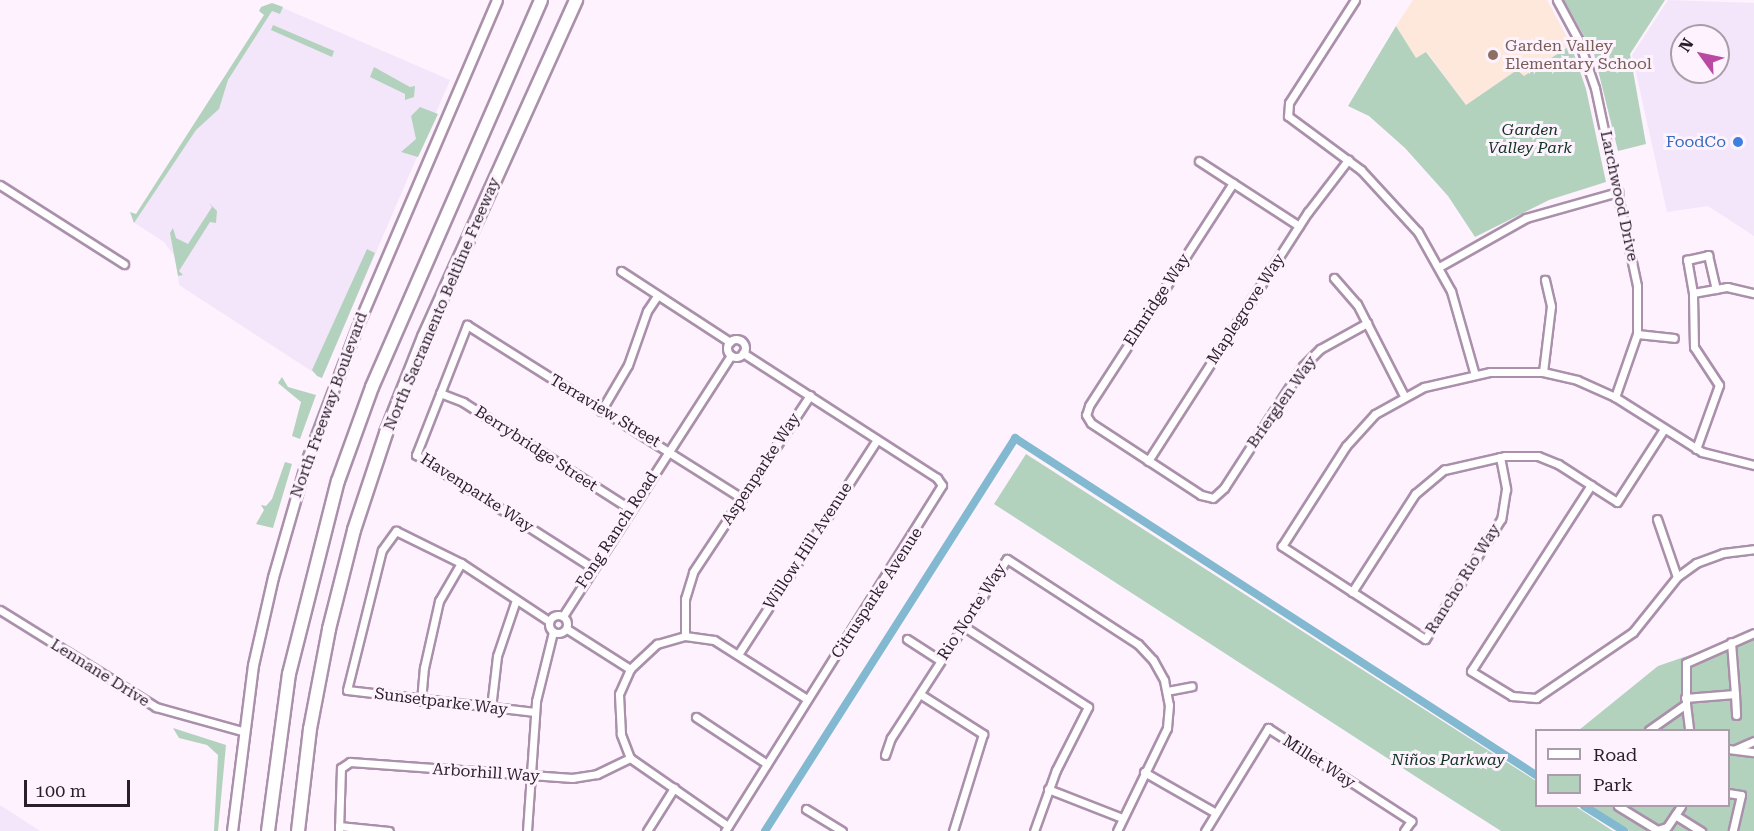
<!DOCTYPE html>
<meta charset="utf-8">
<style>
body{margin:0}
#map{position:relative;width:1754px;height:831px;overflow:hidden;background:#fdf2fd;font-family:"Roboto Serif",serif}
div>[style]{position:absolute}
.commercial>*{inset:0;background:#f4e6fa}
.education>*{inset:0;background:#fee7db}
.green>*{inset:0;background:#b3d2bd}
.canal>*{height:8px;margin:-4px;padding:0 4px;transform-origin:4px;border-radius:4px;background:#82b9d1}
.roads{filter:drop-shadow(2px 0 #aa90aa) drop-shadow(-2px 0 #aa90aa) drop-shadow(0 2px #aa90aa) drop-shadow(0 -2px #aa90aa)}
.street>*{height:7px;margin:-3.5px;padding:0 3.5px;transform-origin:3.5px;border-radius:3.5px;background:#fff}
.street>.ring{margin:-3.5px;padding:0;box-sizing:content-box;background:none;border:7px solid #fff;border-radius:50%}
.secondary>*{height:9px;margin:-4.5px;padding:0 4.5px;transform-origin:4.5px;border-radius:4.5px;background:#fff}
.highway>*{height:12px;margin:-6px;padding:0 6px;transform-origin:6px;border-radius:6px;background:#fff}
.dots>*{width:16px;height:16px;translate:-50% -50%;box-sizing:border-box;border:3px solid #fdf2fd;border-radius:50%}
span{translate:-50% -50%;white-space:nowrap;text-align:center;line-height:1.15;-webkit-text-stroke:6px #fdf2fd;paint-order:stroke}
.education-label{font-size:16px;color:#785e54}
.left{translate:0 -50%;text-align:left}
.park-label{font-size:16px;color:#0f341f;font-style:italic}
.shop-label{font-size:16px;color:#366cbe}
.right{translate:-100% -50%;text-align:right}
.street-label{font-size:16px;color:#291e29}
.legend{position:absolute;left:1535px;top:729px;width:195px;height:78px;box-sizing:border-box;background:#fdf2fd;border:2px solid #a89da8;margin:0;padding:8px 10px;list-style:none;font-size:18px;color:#291e29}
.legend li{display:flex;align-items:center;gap:12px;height:30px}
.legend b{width:30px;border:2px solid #a89da8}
.north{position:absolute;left:1670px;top:24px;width:60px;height:60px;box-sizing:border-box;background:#fdf2fd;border:2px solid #a89da8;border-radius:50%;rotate:303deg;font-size:16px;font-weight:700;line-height:24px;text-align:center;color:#291e29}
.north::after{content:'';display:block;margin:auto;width:21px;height:27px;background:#ba49a4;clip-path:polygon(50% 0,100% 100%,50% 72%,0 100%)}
.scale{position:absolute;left:24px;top:780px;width:106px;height:27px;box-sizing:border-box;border:3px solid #291e29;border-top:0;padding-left:8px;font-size:18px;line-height:21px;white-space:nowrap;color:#291e29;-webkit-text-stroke:4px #fdf2fd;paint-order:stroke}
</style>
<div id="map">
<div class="commercial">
<div style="clip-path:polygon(evenodd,1668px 0,1754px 3px,1754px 236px,1708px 206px,1667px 212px,1632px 55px,1668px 0,1682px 36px,1718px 36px,1718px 72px,1682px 72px,1682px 36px)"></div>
<div style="clip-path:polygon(274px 4px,450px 80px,322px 378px,179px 285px,176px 258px,164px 242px,133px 222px)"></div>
<div style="clip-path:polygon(0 805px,40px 831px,0 831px)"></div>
</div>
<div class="education">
<div style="clip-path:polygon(1413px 0,1547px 0,1571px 45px,1524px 76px,1517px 70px,1466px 105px,1427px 52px,1416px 58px,1396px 26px)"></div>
</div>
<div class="green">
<div style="clip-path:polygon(1564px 0,1665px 0,1630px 54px,1646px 144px,1618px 151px,1594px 54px)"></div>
<div style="clip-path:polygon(272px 3px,283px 7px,280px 14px,272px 11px,228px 80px,219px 109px,196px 130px,134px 223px,130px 212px,136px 214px,264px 15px,259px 11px,261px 7px)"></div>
<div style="clip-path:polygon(273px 25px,334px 51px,332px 57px,271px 30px)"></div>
<div style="clip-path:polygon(1396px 26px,1416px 58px,1426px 52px,1466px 105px,1517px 70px,1524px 76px,1571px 45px,1586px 89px,1606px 182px,1549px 200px,1475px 237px,1448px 196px,1405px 148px,1369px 116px,1348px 106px)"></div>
<div style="clip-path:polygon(374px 67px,410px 87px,415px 86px,414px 97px,405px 100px,405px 94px,370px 77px)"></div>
<div style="clip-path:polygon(420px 107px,438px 114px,418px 157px,401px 152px,416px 139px,411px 116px)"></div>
<div style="clip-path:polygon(209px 203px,217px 211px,216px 223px,210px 222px,179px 271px,183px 275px,178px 276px,170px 233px,173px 228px,176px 238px,188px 244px,212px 207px)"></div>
<div style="clip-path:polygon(367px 249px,375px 253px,322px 378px,317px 376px,312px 370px)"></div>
<div style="clip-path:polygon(282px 377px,288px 387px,316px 395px,300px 439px,292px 436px,301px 402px,278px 383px)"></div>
<div style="clip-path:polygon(1026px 454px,1536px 781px,1536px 806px,1575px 806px,1613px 831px,1501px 831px,1435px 789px,994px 504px)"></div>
<div style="clip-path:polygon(285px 462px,292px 464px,273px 528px,256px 524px,264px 510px,261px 505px,266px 506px,272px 499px)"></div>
<div style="clip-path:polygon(1754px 633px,1754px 831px,1629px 831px,1589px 806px,1728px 806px,1728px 730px,1579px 730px,1658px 666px)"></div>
<div style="clip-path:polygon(173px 728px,226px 745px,218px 831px,214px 831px,218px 755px,207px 745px,179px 738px)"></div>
</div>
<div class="canal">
<div style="left:1584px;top:806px;width:47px;rotate:32deg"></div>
<div style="left:765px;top:831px;width:466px;rotate:-57.5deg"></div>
<div style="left:1015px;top:438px;width:620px;rotate:32.9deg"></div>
</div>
<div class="roads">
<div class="street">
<div style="left:1355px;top:0;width:122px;rotate:122.7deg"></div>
<div style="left:1289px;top:103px;width:13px;rotate:94deg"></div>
<div style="left:1288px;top:116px;width:91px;rotate:36.5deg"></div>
<div style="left:1361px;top:170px;width:84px;rotate:47.4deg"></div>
<div style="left:1418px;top:232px;width:68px;rotate:60.8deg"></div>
<div style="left:1451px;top:291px;width:87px;rotate:74.1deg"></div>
<div style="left:1557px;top:0;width:44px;rotate:61.7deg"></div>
<div style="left:1578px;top:39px;width:52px;rotate:70.9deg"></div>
<div style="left:1595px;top:88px;width:202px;rotate:78deg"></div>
<div style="left:1637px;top:286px;width:48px;rotate:90deg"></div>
<div style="left:1637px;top:334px;width:67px;rotate:109.2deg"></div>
<div style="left:1199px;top:161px;width:119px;rotate:33deg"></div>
<div style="left:1233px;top:183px;width:265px;rotate:122.9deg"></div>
<div style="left:1089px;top:406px;width:9px;rotate:108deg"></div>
<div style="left:1086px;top:415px;width:9px;rotate:58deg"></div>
<div style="left:1091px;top:423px;width:131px;rotate:33.2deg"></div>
<div style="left:1201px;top:495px;width:12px;rotate:14deg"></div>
<div style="left:1213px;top:498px;width:15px;rotate:-42deg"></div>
<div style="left:1224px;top:488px;width:145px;rotate:-57.1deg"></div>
<div style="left:1303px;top:366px;width:24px;rotate:-45deg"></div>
<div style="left:1320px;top:349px;width:54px;rotate:-29deg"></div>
<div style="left:0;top:185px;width:147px;rotate:32.5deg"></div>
<div style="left:1439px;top:267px;width:100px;rotate:-29.4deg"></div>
<div style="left:1526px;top:218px;width:96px;rotate:-15.8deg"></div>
<div style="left:621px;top:271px;width:130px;rotate:33.1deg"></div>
<div style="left:1334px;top:278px;width:35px;rotate:49deg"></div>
<div style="left:1357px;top:304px;width:103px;rotate:62.9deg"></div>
<div style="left:1693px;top:293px;width:35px;rotate:-10deg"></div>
<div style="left:1727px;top:287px;width:28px;rotate:13deg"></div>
<div style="left:1637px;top:334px;width:37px;rotate:6deg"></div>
<div class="ring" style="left:727px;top:339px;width:11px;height:11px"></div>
<div style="left:1543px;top:372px;width:66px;rotate:-83.1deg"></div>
<div style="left:1551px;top:306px;width:27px;rotate:-103deg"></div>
<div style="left:440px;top:393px;width:25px;rotate:21deg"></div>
<div style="left:463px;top:402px;width:198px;rotate:32.6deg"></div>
<div style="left:601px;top:411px;width:53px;rotate:-59.6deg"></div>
<div style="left:628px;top:365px;width:57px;rotate:-70.6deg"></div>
<div style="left:647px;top:311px;width:18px;rotate:-56deg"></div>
<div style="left:1696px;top:449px;width:68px;rotate:-70.2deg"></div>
<div style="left:1719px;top:385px;width:45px;rotate:-123.3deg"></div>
<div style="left:1694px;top:347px;width:54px;rotate:-91.1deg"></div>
<div style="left:1693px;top:293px;width:34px;rotate:-100deg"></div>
<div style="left:1687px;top:260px;width:22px;rotate:-13deg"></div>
<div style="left:1708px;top:255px;width:35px;rotate:77deg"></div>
<div style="left:1500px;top:457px;width:33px;rotate:79deg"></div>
<div style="left:1506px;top:489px;width:30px;rotate:99deg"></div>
<div style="left:1501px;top:519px;width:142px;rotate:122.3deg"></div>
<div style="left:1425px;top:639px;width:171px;rotate:-147deg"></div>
<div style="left:1282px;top:546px;width:119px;rotate:-57.4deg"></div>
<div style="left:1346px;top:446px;width:43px;rotate:-47.8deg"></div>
<div style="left:1375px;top:414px;width:56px;rotate:-28.9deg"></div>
<div style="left:1424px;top:387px;width:68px;rotate:-12.8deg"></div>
<div style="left:1490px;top:372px;width:53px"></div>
<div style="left:1543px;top:372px;width:35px;rotate:13deg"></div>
<div style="left:1577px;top:380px;width:42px;rotate:24.1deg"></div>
<div style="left:1615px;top:397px;width:103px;rotate:32.3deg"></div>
<div style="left:1702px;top:452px;width:54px;rotate:14deg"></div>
<div style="left:1148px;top:461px;width:296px;rotate:-57.3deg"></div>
<div style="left:1308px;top:212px;width:66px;rotate:-52.4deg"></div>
<div style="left:1591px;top:485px;width:221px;rotate:122.8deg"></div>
<div style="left:1471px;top:671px;width:48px;rotate:31.4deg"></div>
<div style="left:1512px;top:696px;width:24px;rotate:5deg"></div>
<div style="left:1536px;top:698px;width:117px;rotate:-34.2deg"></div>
<div style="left:1633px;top:632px;width:70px;rotate:-51.3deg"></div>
<div style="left:1677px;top:577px;width:24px;rotate:-36deg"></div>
<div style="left:1696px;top:563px;width:29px;rotate:-20deg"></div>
<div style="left:1723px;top:553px;width:31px;rotate:-7deg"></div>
<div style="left:1657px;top:519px;width:61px;rotate:71deg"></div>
<div style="left:593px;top:568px;width:210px;rotate:-147.4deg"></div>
<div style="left:416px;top:455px;width:140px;rotate:-68.6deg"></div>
<div style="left:467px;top:325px;width:325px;rotate:32.2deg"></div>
<div style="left:1352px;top:592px;width:117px;rotate:-57.3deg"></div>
<div style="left:1415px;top:494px;width:38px;rotate:-40deg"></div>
<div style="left:1444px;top:470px;width:63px;rotate:-12.9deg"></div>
<div style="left:1505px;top:456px;width:33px"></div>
<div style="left:1538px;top:456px;width:22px;rotate:22deg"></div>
<div style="left:1558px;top:464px;width:70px;rotate:32.8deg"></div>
<div style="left:1617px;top:502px;width:87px;rotate:-57.2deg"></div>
<div style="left:0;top:610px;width:184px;rotate:31.9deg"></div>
<div style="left:156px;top:707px;width:89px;rotate:15.6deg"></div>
<div class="ring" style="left:549px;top:615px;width:11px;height:11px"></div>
<div style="left:563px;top:616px;width:310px;rotate:-57.2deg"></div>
<div style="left:963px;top:626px;width:149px;rotate:32.9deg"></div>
<div style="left:1088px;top:707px;width:71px;rotate:116.9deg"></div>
<div style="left:1056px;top:770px;width:65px;rotate:109.8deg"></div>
<div style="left:567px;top:629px;width:75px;rotate:32.4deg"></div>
<div style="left:685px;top:636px;width:37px;rotate:-90deg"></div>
<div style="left:685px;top:599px;width:28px;rotate:-73deg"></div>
<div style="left:693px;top:572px;width:212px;rotate:-56.5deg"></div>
<div style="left:907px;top:639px;width:40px;rotate:32.9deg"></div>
<div style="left:739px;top:653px;width:254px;rotate:-57.1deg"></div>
<div style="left:1167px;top:691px;width:25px;rotate:-11deg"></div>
<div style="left:920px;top:694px;width:75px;rotate:32.4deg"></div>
<div style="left:983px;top:734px;width:102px;rotate:107.2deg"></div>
<div style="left:1735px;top:694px;width:21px;rotate:87deg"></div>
<div style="left:1685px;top:698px;width:50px;rotate:-4.6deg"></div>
<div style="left:1735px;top:694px;width:52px;rotate:-94.4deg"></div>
<div style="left:421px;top:701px;width:33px;rotate:-85deg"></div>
<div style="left:424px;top:668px;width:69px;rotate:-77.4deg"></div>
<div style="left:439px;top:601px;width:44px;rotate:-59.9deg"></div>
<div style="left:1686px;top:704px;width:41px;rotate:-90deg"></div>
<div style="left:1686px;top:663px;width:74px;rotate:-23.8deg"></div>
<div style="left:491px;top:708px;width:52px;rotate:-83.4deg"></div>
<div style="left:497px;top:656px;width:59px;rotate:-71.3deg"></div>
<div style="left:535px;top:712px;width:189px;rotate:-173.3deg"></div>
<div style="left:347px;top:690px;width:144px;rotate:-76deg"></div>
<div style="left:382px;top:550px;width:24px;rotate:-54deg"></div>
<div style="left:396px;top:531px;width:72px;rotate:26.2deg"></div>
<div style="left:461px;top:563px;width:105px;rotate:33.4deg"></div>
<div style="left:696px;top:717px;width:85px;rotate:33.5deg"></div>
<div style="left:1649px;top:730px;width:45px;rotate:-35.1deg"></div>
<div style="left:1686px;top:704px;width:26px;rotate:83deg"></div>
<div style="left:1728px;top:749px;width:26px;rotate:7deg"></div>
<div style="left:1736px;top:749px;width:20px;rotate:-24deg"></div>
<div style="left:885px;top:755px;width:18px;rotate:-71deg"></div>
<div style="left:891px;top:738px;width:213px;rotate:-57.1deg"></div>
<div style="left:1007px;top:559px;width:156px;rotate:33deg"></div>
<div style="left:1138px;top:644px;width:22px;rotate:47deg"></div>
<div style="left:1153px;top:660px;width:23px;rotate:61deg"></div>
<div style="left:1164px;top:680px;width:25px;rotate:79deg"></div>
<div style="left:1169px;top:705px;width:23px;rotate:95deg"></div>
<div style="left:1167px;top:728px;width:114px;rotate:115.9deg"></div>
<div style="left:1144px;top:772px;width:81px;rotate:29.7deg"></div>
<div style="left:1048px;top:789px;width:79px;rotate:21.4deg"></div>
<div style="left:1728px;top:793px;width:13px;rotate:9deg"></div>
<div style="left:1741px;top:795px;width:37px;rotate:103deg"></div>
<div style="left:1618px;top:806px;width:46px;rotate:31.6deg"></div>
<div style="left:1657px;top:830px;width:10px;rotate:-17deg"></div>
<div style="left:1667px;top:827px;width:25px;rotate:-56deg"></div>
<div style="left:806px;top:809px;width:42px;rotate:31.4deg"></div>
<div style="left:1675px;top:815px;width:31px;rotate:32deg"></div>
<div style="left:339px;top:826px;width:50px;rotate:5.7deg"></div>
<div style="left:728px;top:826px;width:119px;rotate:-145.2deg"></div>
<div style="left:630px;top:758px;width:26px;rotate:-111deg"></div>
<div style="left:621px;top:734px;width:40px;rotate:-92.9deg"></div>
<div style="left:619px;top:694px;width:27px;rotate:-66deg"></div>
<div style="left:630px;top:669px;width:37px;rotate:-43deg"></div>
<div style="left:657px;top:644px;width:29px;rotate:-16deg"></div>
<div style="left:685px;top:636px;width:29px;rotate:8deg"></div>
<div style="left:714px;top:640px;width:110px;rotate:32.4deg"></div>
<div style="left:339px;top:831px;width:63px;rotate:-88.2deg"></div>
<div style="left:341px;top:768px;width:11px;rotate:-34deg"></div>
<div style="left:350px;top:762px;width:223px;rotate:4.1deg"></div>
<div style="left:572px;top:778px;width:25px;rotate:-9deg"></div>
<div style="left:597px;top:774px;width:37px;rotate:-26deg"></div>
<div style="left:527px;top:831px;width:130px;rotate:-86deg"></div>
<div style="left:536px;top:701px;width:71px;rotate:-76.2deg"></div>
<div style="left:647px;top:831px;width:51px;rotate:-57.9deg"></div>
<div style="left:725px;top:831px;width:408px;rotate:-57.9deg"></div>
<div style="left:942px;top:485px;width:9px;rotate:-126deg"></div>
<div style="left:937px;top:478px;width:231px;rotate:-147.2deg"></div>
<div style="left:1205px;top:831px;width:121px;rotate:-58.5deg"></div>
<div style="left:1268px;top:728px;width:171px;rotate:33deg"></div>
<div style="left:1411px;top:821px;width:12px;rotate:125deg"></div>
</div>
<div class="secondary">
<div style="left:232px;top:831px;width:167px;rotate:-82.8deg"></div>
<div style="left:253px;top:665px;width:90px;rotate:-77.2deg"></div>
<div style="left:273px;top:577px;width:123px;rotate:-73.9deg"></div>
<div style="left:307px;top:459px;width:147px;rotate:-69.2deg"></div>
<div style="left:359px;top:322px;width:350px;rotate:-66.8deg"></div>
</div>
<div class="highway">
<div style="left:268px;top:831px;width:158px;rotate:-82.4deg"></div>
<div style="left:289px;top:674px;width:199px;rotate:-75.8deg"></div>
<div style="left:338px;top:481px;width:100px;rotate:-70.1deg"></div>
<div style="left:372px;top:387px;width:422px;rotate:-66.4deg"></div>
<div style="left:298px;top:831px;width:103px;rotate:-83.3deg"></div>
<div style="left:310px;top:729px;width:102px;rotate:-79.2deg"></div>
<div style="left:329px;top:629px;width:102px;rotate:-75.8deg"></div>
<div style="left:354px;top:530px;width:102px;rotate:-71.7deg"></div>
<div style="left:386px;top:433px;width:103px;rotate:-68.4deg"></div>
<div style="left:424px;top:337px;width:370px;rotate:-65.7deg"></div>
</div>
</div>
<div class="dots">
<div style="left:1493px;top:55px;background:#8d6e63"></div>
<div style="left:1738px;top:142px;background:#3f7fe0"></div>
</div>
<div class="education-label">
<span class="left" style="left:1505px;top:55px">Garden Valley<br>Elementary School</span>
</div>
<div class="park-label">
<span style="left:1530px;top:139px">Garden<br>Valley Park</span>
<span style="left:1448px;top:760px">Niños Parkway</span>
</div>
<div class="shop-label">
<span class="right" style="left:1726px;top:142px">FoodCo</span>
</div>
<div class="street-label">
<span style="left:1619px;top:196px;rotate:78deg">Larchwood Drive</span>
<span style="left:1157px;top:300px;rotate:-57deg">Elmridge Way</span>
<span style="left:442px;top:304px;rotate:-67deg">North Sacramento Beltline Freeway</span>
<span style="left:1246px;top:309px;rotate:-57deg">Maplegrove Way</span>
<span style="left:1282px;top:402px;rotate:-55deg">Brierglen Way</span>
<span style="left:329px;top:405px;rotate:-70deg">North Freeway Boulevard</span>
<span style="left:605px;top:411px;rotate:31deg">Terraview Street</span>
<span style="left:536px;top:449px;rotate:33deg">Berrybridge Street</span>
<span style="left:761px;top:469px;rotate:-57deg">Aspenparke Way</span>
<span style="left:477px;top:493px;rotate:33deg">Havenparke Way</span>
<span style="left:617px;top:530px;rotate:-57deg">Fong Ranch Road</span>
<span style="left:808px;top:546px;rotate:-57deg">Willow Hill Avenue</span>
<span style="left:1463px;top:579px;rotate:-58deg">Rancho Rio Way</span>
<span style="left:877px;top:593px;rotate:-57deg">Citrusparke Avenue</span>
<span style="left:972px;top:612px;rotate:-57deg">Rio Norte Way</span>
<span style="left:100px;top:673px;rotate:32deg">Lennane Drive</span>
<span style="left:441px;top:702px;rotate:7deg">Sunsetparke Way</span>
<span style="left:1319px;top:762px;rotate:33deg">Millet Way</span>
<span style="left:486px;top:773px;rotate:4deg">Arborhill Way</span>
</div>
<ul class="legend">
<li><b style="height:8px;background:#fff"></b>Road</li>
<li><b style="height:16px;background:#b3d2bd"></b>Park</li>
</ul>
<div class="north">N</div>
<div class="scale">100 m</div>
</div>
